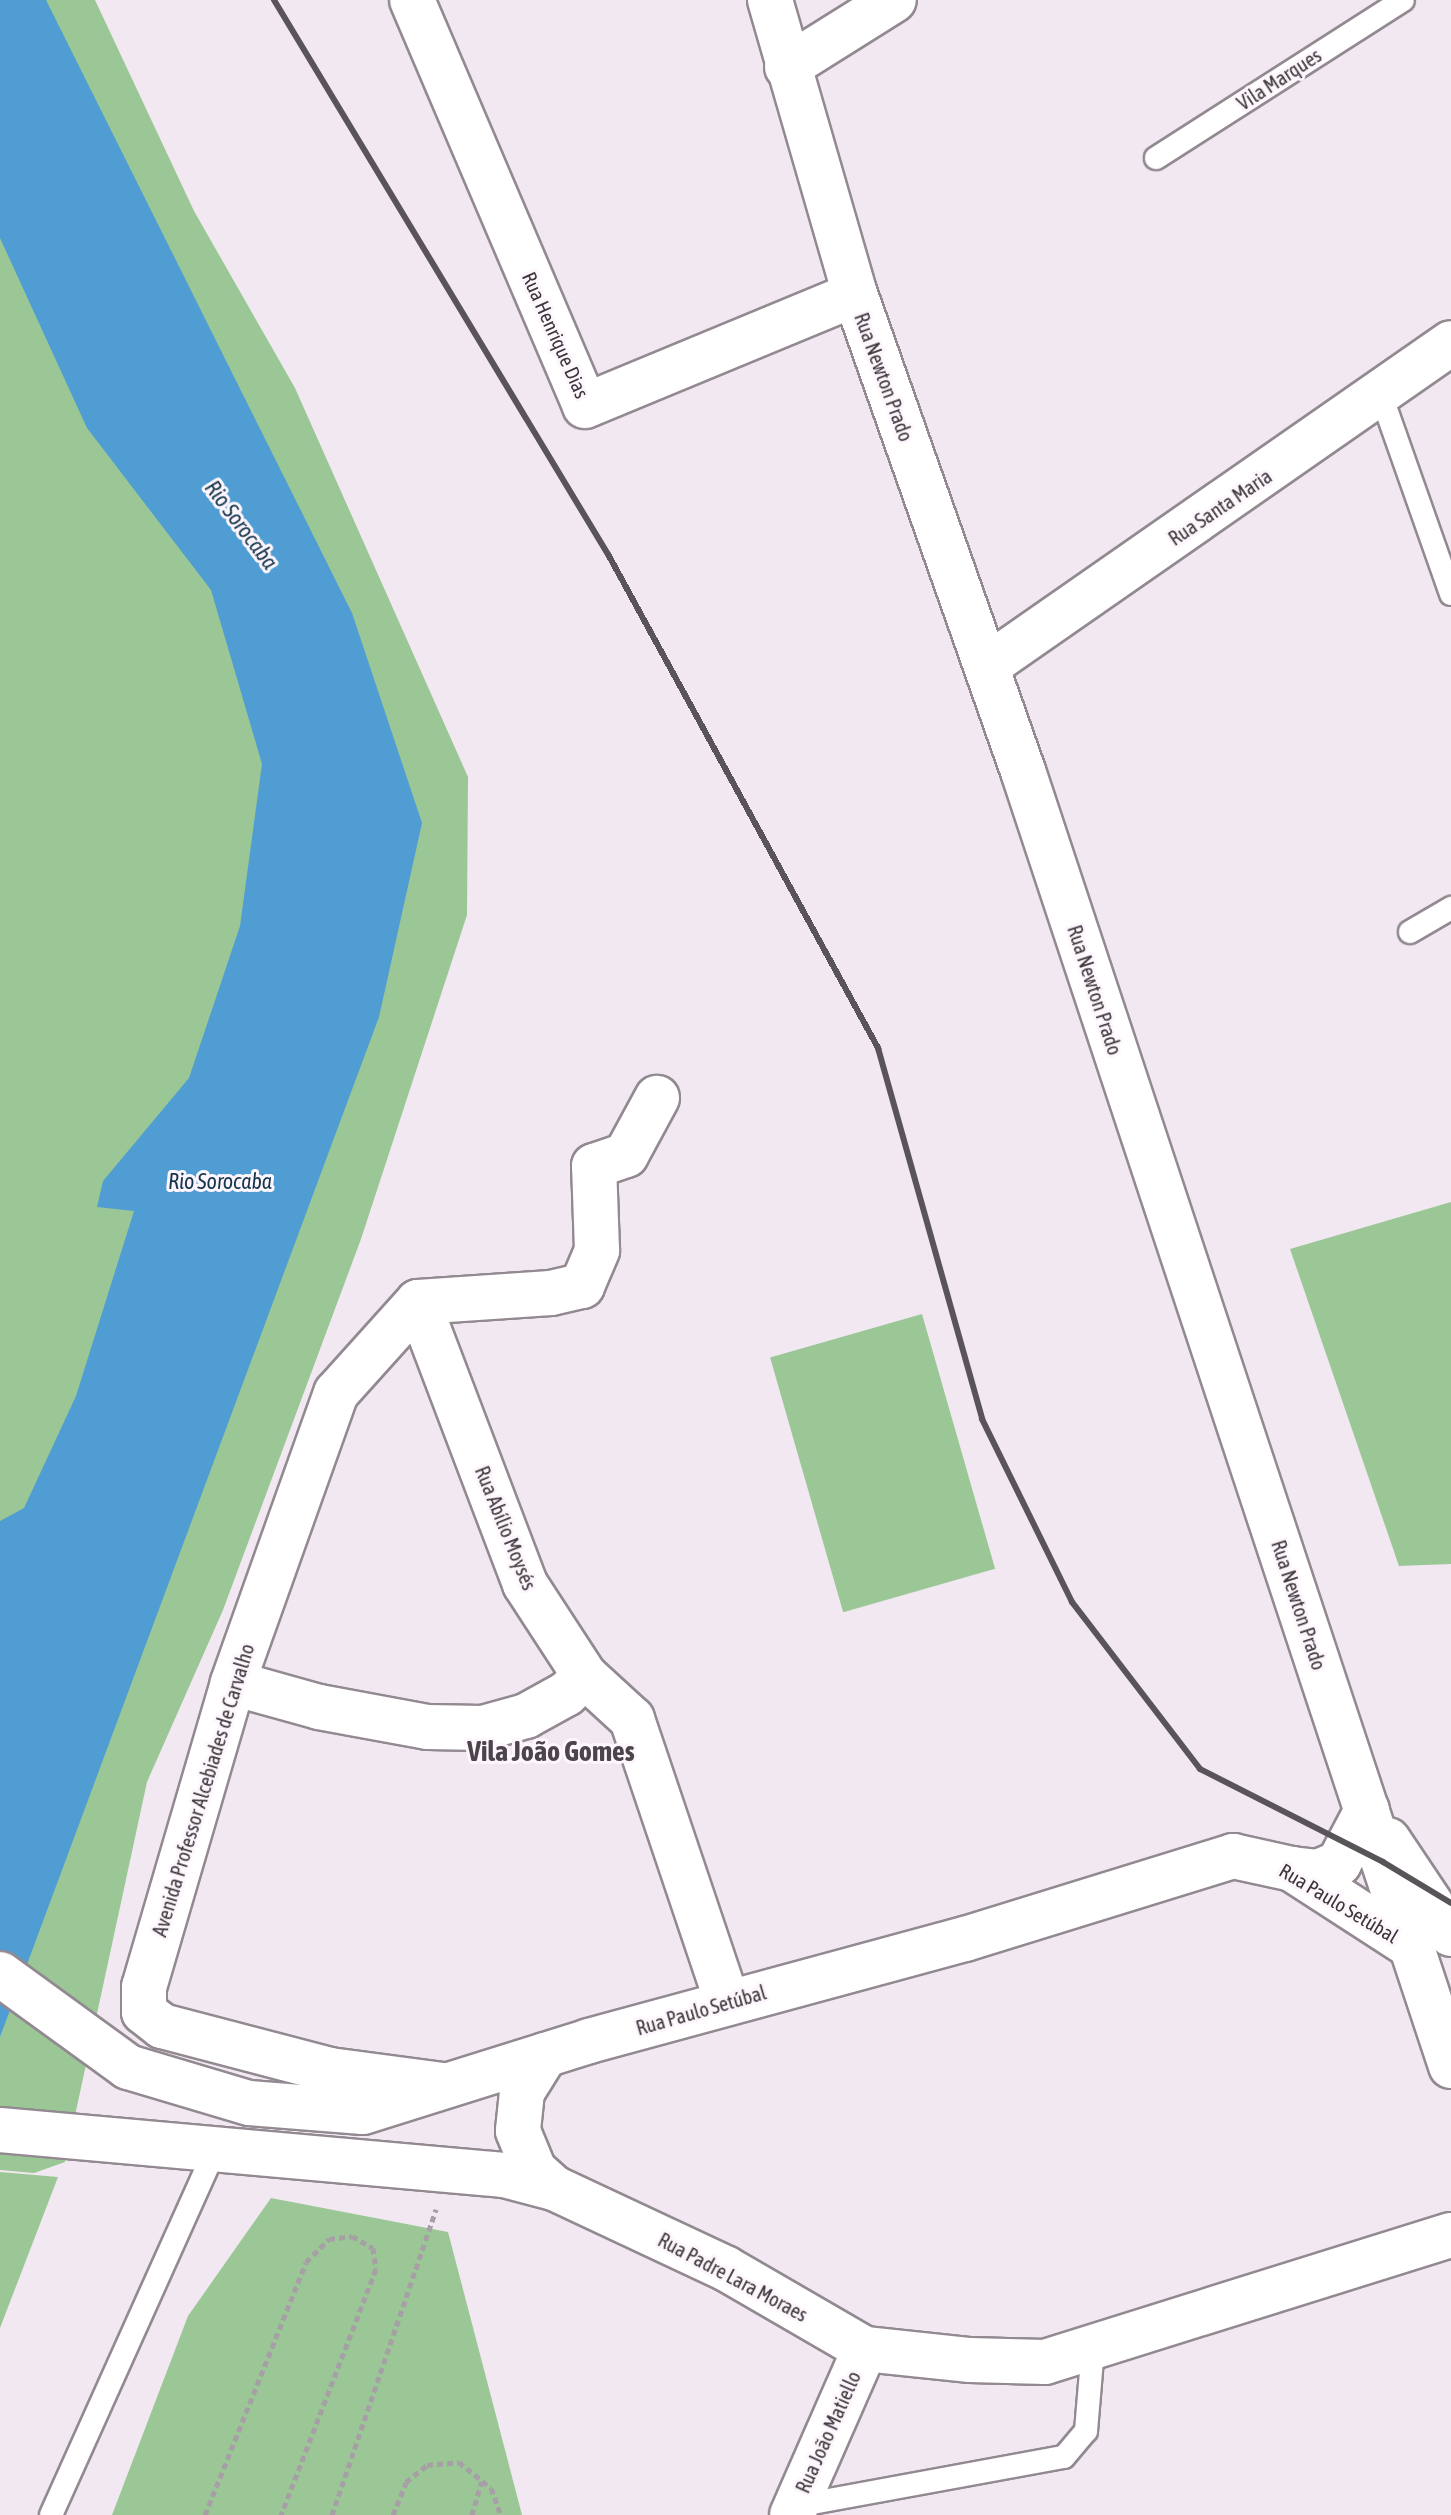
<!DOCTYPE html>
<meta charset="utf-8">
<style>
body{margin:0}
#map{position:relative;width:1451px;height:2515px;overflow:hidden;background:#f2e8f1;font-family:"Asap Condensed",sans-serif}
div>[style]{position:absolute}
.green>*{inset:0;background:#9ac795;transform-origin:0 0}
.water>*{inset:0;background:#4f9dd3}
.path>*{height:5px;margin-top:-2.5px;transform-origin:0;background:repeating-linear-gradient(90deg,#a79fa6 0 6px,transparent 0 10px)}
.roads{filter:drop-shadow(2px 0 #928991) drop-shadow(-2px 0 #928991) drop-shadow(0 2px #928991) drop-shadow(0 -2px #928991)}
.service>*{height:22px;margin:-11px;padding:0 11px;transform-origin:11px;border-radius:11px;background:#fff}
.minor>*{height:44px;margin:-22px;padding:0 22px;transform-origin:22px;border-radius:22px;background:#fff}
.secondary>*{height:44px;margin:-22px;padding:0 22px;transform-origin:22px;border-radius:22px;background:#fff}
.rail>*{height:6px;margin:-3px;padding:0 3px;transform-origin:3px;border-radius:3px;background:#595459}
span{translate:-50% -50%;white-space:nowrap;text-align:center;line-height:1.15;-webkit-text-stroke:6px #fef6fd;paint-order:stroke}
.street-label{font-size:20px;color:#3a363a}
.water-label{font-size:22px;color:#15364d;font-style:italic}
.district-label{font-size:28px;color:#4c444b;font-weight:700}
</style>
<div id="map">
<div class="green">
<div style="clip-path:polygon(0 0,95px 0,194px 211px,295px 388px,468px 777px,467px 915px,361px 1239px,223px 1610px,147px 1782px,65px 2162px,34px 2173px,0 2170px)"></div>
<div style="clip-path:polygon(1451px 1202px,1451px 1564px,1399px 1566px,1290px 1249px)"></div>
<div style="left:922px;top:1314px;width:265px;height:158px;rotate:74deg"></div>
<div style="clip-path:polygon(0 2172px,58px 2177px,0 2328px)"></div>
<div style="clip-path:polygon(271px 2198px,448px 2232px,522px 2515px,112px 2515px,188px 2316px)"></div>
</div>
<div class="water">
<div style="clip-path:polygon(0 0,46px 0,352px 613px,422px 823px,379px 1017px,0 2037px,0 1521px,24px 1508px,76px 1396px,134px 1211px,97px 1207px,103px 1181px,189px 1078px,240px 926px,262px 764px,211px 590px,87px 428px,0 238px)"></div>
</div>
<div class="path">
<div style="left:205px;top:2515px;width:272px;rotate:-68.2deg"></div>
<div style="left:306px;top:2262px;width:33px;rotate:-45deg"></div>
<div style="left:329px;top:2239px;width:23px;rotate:-7deg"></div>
<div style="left:352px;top:2236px;width:24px;rotate:30deg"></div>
<div style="left:373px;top:2248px;width:21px;rotate:82deg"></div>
<div style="left:376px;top:2269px;width:264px;rotate:111.1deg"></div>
<div style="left:332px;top:2515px;width:323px;rotate:-71.2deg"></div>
<div style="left:393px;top:2515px;width:35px;rotate:-68deg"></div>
<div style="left:406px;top:2482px;width:27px;rotate:-39deg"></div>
<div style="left:427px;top:2465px;width:32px;rotate:-5deg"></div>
<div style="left:459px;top:2462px;width:41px;rotate:39.1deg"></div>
<div style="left:491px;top:2488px;width:29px;rotate:70deg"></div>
<div style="left:472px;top:2515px;width:35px;rotate:-74deg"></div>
</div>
<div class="roads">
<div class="service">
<div style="left:1156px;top:158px;width:293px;rotate:-32.6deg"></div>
<div style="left:1381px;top:395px;width:211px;rotate:70.6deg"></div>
<div style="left:1410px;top:932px;width:48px;rotate:-30.3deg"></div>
<div style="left:796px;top:2506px;width:272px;rotate:-10.4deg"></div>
<div style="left:1064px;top:2457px;width:34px;rotate:-50deg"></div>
<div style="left:1086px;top:2431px;width:83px;rotate:-85.2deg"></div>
<div style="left:51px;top:2515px;width:405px;rotate:-65.8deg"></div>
</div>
<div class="minor">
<div style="left:412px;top:0;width:441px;rotate:66.9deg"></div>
<div style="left:585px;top:406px;width:292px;rotate:-22.5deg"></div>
<div style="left:787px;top:67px;width:126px;rotate:-32.1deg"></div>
<div style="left:987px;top:666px;width:565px;rotate:-34.84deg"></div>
<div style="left:418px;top:1302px;width:122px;rotate:132deg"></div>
<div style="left:336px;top:1393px;width:308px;rotate:109.6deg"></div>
<div style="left:233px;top:1683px;width:317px;rotate:106.3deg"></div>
<div style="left:144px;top:1987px;width:25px;rotate:90deg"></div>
<div style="left:144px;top:2012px;width:23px;rotate:38deg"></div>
<div style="left:162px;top:2026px;width:174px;rotate:14.7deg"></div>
<div style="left:330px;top:2070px;width:114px;rotate:7.6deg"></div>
<div style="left:418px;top:1302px;width:302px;rotate:69.2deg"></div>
<div style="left:525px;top:1584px;width:110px;rotate:56.9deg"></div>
<div style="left:585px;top:1676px;width:64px;rotate:42.5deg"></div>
<div style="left:632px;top:1719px;width:299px;rotate:71.4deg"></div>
<div style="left:418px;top:1302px;width:133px;rotate:-3.9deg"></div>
<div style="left:551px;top:1293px;width:32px;rotate:-13deg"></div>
<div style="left:582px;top:1286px;width:39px;rotate:-67deg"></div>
<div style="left:597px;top:1250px;width:84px;rotate:-92deg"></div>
<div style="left:594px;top:1166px;width:34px;rotate:-19deg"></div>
<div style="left:626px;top:1155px;width:65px;rotate:-61.5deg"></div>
<div style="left:233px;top:1683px;width:89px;rotate:15.6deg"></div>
<div style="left:319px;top:1707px;width:111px;rotate:10.4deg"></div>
<div style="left:428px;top:1727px;width:55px;rotate:1deg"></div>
<div style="left:483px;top:1728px;width:45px;rotate:-15.6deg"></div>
<div style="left:526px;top:1716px;width:46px;rotate:-28.8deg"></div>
<div style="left:566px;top:1694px;width:26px;rotate:-43deg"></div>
<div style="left:792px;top:2515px;width:181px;rotate:-66.3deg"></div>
</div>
<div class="secondary">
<div style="left:770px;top:0;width:306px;rotate:73.9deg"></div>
<div style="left:855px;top:294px;width:506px;rotate:70.6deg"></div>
<div style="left:1023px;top:771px;width:1364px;rotate:71.71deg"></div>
<div style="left:1388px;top:1840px;width:113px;rotate:56.2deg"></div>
<div style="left:1292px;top:1869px;width:26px;rotate:7deg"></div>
<div style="left:1318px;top:1872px;width:23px;rotate:-23deg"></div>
<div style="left:1339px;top:1863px;width:60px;rotate:-62.2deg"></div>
<div style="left:0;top:1974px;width:158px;rotate:36deg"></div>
<div style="left:128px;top:2067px;width:126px;rotate:16.6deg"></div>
<div style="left:249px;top:2103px;width:114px;rotate:4.5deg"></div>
<div style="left:363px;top:2112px;width:237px;rotate:-17.4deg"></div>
<div style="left:589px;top:2041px;width:390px;rotate:-15.2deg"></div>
<div style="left:965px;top:1939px;width:281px;rotate:-17.2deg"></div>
<div style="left:1233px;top:1856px;width:60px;rotate:12.4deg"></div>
<div style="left:1292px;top:1869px;width:138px;rotate:32.9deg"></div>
<div style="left:545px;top:2055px;width:44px;rotate:121.9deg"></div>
<div style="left:522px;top:2092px;width:39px;rotate:96deg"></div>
<div style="left:518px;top:2131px;width:42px;rotate:67.7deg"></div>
<div style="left:534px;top:2170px;width:27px;rotate:42deg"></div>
<div style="left:0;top:2130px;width:506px;rotate:5.1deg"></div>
<div style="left:504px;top:2175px;width:52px;rotate:14.6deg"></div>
<div style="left:554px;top:2188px;width:189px;rotate:25.1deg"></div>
<div style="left:725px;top:2268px;width:162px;rotate:30.1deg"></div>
<div style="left:865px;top:2349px;width:106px;rotate:6deg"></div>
<div style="left:970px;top:2360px;width:75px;rotate:1.5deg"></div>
<div style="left:1045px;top:2362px;width:425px;rotate:-17.4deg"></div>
</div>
</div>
<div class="rail">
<div style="left:274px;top:0;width:649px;rotate:58.93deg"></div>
<div style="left:609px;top:556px;width:561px;rotate:61.33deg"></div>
<div style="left:878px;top:1048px;width:385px;rotate:74.3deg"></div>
<div style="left:982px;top:1419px;width:204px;rotate:63.8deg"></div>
<div style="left:1072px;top:1602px;width:210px;rotate:52.5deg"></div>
<div style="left:1200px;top:1769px;width:205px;rotate:26.9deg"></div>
<div style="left:1383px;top:1862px;width:79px;rotate:31.1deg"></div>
</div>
<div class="street-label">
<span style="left:1279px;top:79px;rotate:-33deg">Vila Marques</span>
<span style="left:556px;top:335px;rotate:66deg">Rua Henrique Dias</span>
<span style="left:884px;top:377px;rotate:70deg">Rua Newton Prado</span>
<span style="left:1220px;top:507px;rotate:-34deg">Rua Santa Maria</span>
<span style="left:1095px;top:990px;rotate:72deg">Rua Newton Prado</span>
<span style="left:506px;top:1528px;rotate:68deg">Rua Abílio Moysés</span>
<span style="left:1299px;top:1605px;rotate:72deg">Rua Newton Prado</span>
<span style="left:203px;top:1790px;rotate:-73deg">Avenida Professor Alcebiades de Carvalho</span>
<span style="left:1339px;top:1903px;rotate:31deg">Rua Paulo Setúbal</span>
<span style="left:701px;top:2010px;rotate:-16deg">Rua Paulo Setúbal</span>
<span style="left:733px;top:2277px;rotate:28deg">Rua Padre Lara Moraes</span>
<span style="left:828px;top:2432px;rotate:-66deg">Rua João Matiello</span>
</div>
<div class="water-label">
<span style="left:241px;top:525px;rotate:53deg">Rio Sorocaba</span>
<span style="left:220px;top:1182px">Rio Sorocaba</span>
</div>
<div class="district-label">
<span style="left:551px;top:1751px">Vila João Gomes</span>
</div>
</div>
